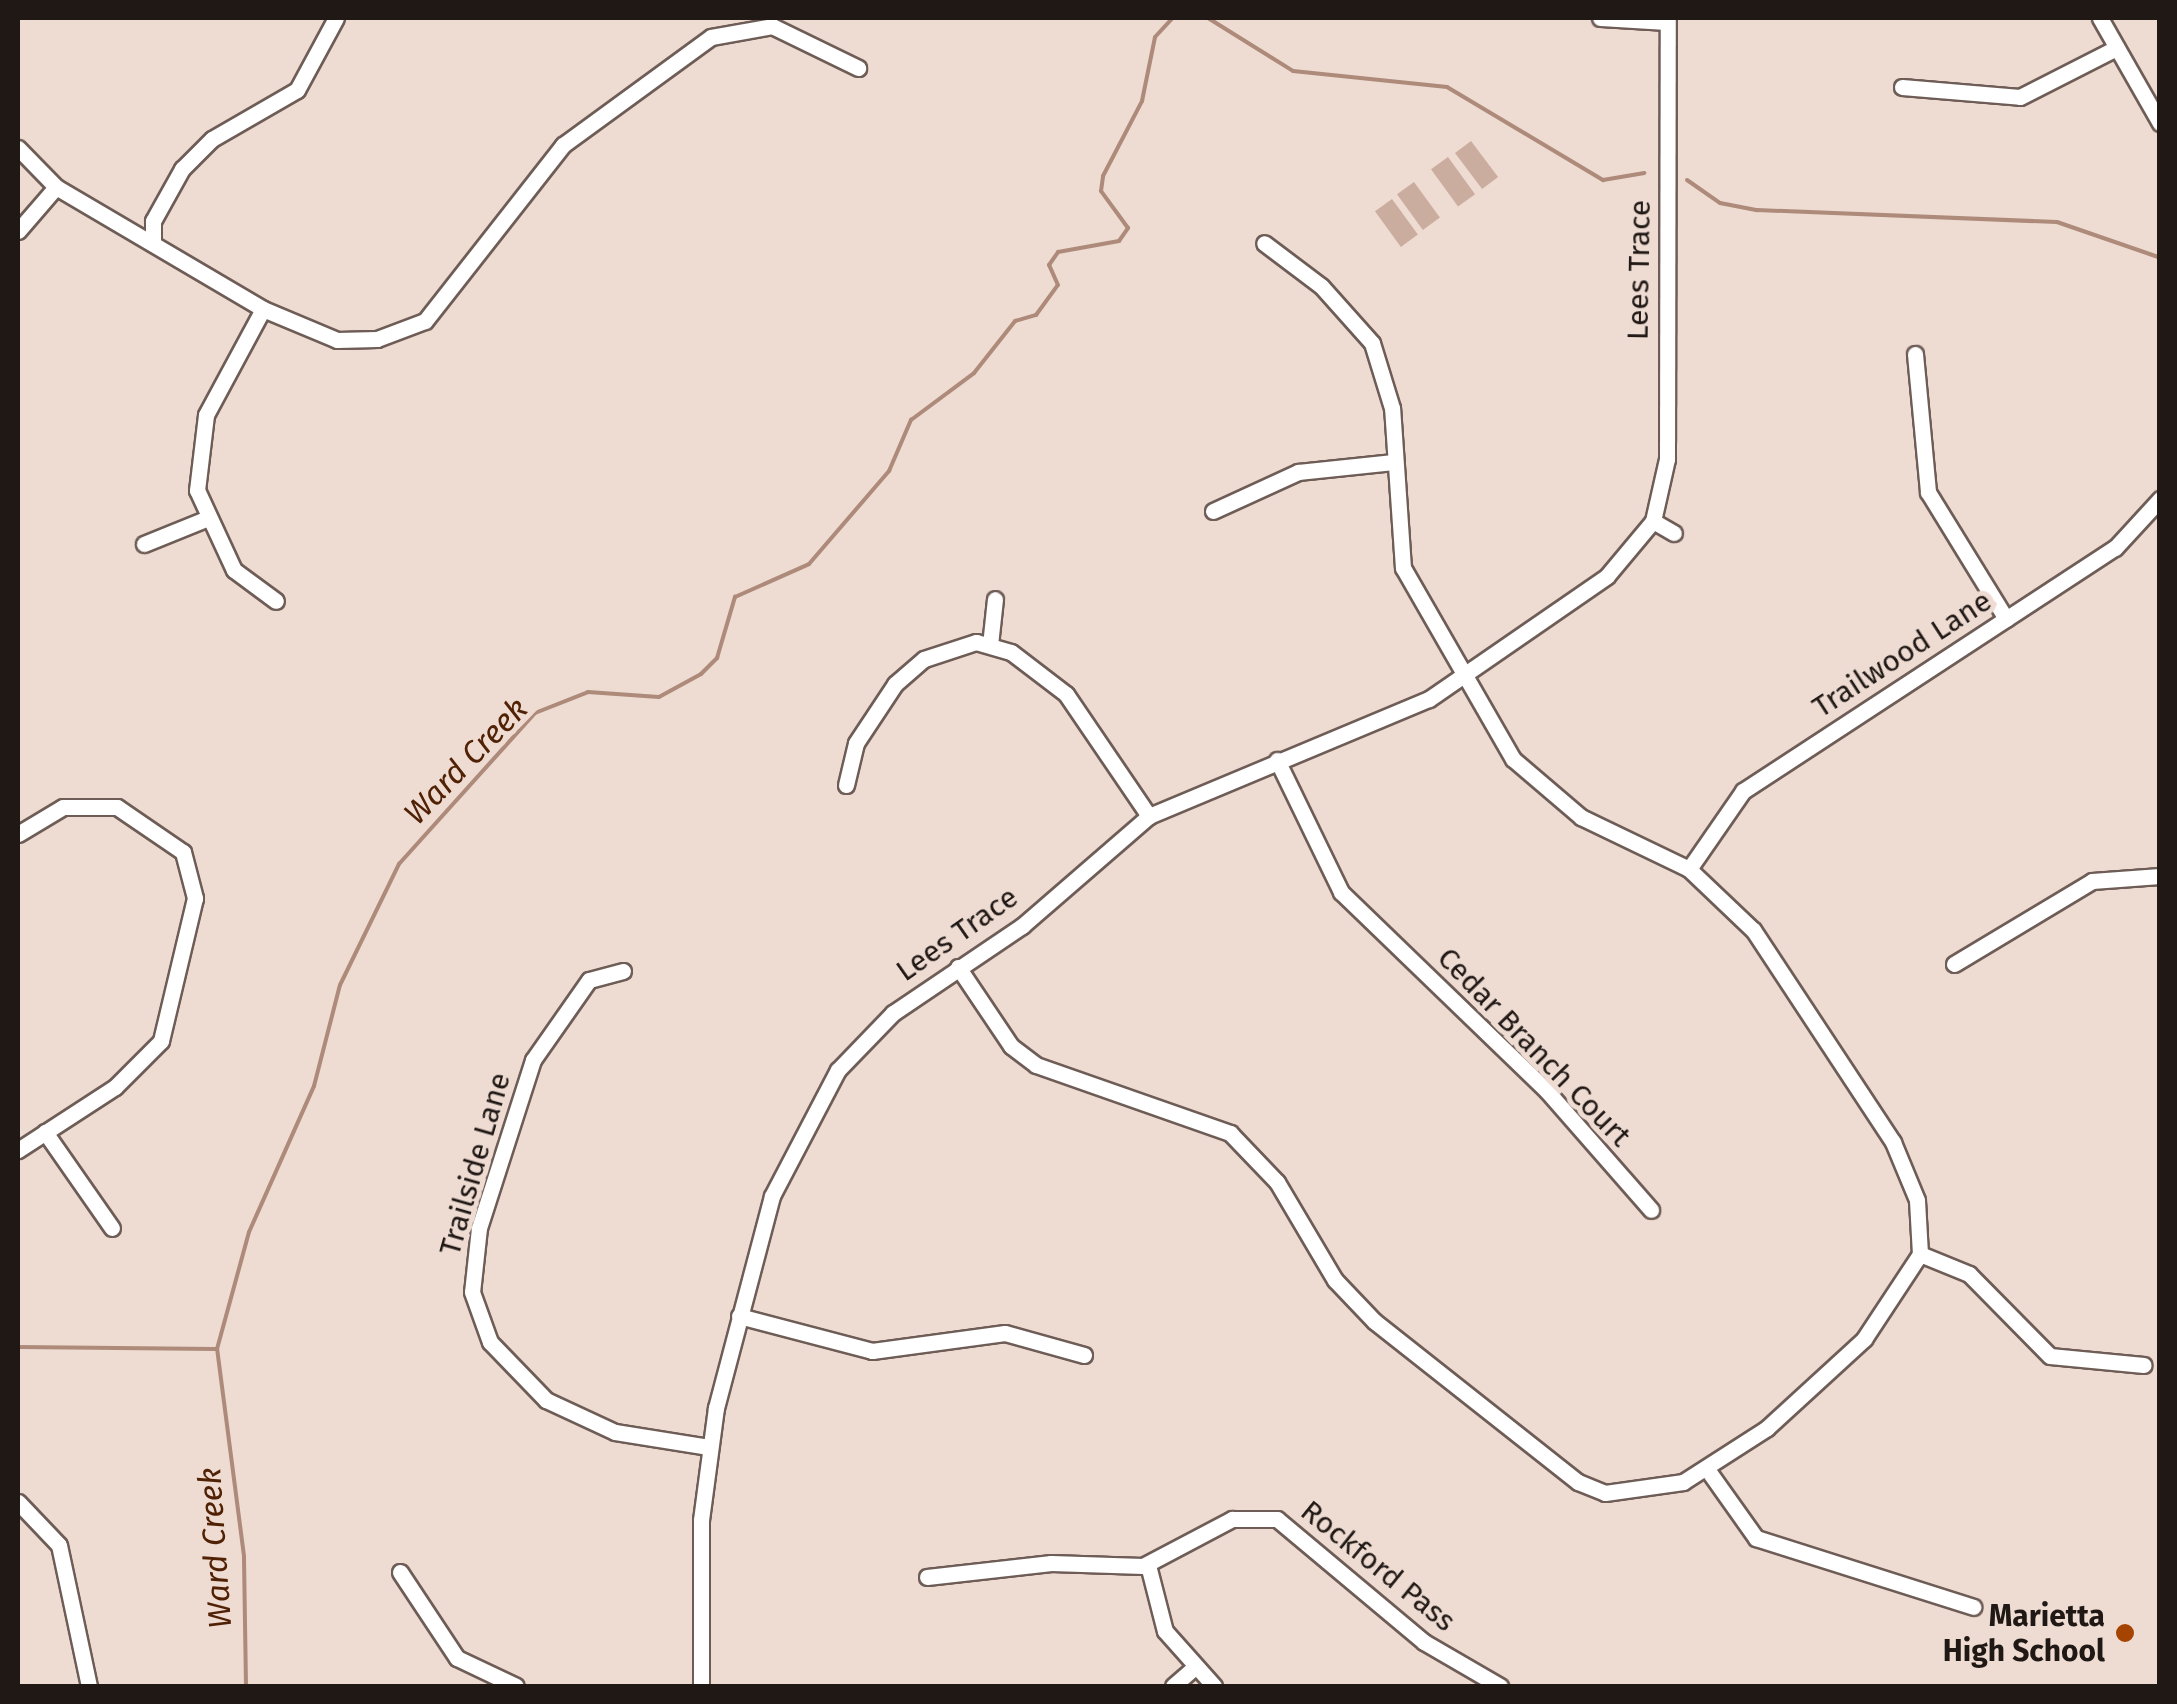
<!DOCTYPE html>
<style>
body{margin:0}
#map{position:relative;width:2177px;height:1704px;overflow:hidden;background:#eedbd2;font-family:"Fira Sans",sans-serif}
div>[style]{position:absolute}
.green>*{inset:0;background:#cbad9f;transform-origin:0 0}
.stream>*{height:4px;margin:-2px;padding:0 2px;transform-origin:2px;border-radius:2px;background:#ad8a79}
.roads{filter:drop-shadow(2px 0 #6e5d56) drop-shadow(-2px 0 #6e5d56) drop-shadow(0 2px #6e5d56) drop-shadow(0 -2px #6e5d56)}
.minor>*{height:15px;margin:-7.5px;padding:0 7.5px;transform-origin:7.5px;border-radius:7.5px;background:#fff}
.dots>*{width:28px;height:28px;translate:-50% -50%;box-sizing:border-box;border:5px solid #eedbd2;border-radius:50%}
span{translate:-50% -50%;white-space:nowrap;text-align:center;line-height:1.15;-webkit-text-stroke:10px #eedbd2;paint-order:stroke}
.street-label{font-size:30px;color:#1f1815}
.poi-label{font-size:30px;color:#1f1815;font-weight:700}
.right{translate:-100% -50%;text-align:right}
.water-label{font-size:32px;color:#502105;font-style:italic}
.frame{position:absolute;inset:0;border:20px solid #1f1815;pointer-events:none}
</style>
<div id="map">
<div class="green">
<div style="left:1471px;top:141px;width:45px;height:20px;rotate:53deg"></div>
<div style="left:1448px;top:157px;width:46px;height:21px;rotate:54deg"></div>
<div style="left:1414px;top:182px;width:44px;height:21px;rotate:54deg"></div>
<div style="left:1392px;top:199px;width:44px;height:21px;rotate:54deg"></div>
</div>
<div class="stream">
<div style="left:1208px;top:18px;width:100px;rotate:31.9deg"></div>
<div style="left:1293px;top:71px;width:155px;rotate:5.9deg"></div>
<div style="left:1447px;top:87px;width:182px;rotate:30.8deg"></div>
<div style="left:1603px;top:180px;width:42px;rotate:-9.7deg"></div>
<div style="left:1687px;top:180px;width:40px;rotate:34.9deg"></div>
<div style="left:1720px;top:203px;width:38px;rotate:11deg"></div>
<div style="left:1757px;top:210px;width:300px;rotate:2.3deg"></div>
<div style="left:2057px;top:222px;width:107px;rotate:19.1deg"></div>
<div style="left:18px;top:1347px;width:198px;rotate:0.6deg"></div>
<div style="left:246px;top:1686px;width:130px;rotate:-90.9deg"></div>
<div style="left:244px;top:1556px;width:209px;rotate:-97.4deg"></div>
<div style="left:217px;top:1349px;width:121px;rotate:-74.7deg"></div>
<div style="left:249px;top:1232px;width:160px;rotate:-66deg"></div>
<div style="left:314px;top:1086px;width:104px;rotate:-75.6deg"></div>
<div style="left:340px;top:985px;width:135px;rotate:-64deg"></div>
<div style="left:399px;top:864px;width:203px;rotate:-48deg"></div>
<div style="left:535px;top:713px;width:57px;rotate:-21.6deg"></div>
<div style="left:588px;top:692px;width:71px;rotate:4deg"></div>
<div style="left:659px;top:697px;width:48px;rotate:-28.7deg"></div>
<div style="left:701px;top:674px;width:23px;rotate:-45deg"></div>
<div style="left:717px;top:658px;width:64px;rotate:-73.6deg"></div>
<div style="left:735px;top:597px;width:81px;rotate:-24deg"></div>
<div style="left:809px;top:564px;width:123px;rotate:-49.3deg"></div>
<div style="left:889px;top:471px;width:56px;rotate:-66.7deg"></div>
<div style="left:911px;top:420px;width:79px;rotate:-36.7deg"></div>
<div style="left:974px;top:373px;width:66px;rotate:-51.7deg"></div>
<div style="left:1015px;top:321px;width:22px;rotate:-16deg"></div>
<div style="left:1036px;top:315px;width:37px;rotate:-54deg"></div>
<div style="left:1058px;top:285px;width:22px;rotate:-114deg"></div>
<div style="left:1049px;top:265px;width:16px;rotate:-55deg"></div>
<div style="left:1058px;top:252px;width:62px;rotate:-10.2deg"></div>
<div style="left:1119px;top:241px;width:16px;rotate:-55deg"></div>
<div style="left:1128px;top:228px;width:46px;rotate:-126.1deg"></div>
<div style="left:1101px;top:191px;width:15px;rotate:-82deg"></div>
<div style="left:1103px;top:176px;width:85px;rotate:-62.5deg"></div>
<div style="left:1142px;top:101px;width:65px;rotate:-78.5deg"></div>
<div style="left:1155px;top:37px;width:26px;rotate:-47deg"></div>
</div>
<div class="roads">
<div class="minor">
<div style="left:1600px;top:18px;width:67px;rotate:3.4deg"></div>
<div style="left:2100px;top:18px;width:121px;rotate:60.3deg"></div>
<div style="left:1902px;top:87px;width:118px;rotate:4.8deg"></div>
<div style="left:2020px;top:97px;width:108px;rotate:-27deg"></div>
<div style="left:18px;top:148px;width:54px;rotate:45.7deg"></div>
<div style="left:56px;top:187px;width:240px;rotate:30.5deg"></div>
<div style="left:263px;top:309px;width:80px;rotate:22.7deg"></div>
<div style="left:337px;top:340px;width:40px;rotate:-1.4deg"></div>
<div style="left:377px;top:339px;width:51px;rotate:-20.6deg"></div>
<div style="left:425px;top:321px;width:224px;rotate:-51.9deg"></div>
<div style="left:563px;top:145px;width:183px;rotate:-36.1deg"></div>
<div style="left:711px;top:37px;width:62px;rotate:-10.2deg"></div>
<div style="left:772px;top:26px;width:96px;rotate:26deg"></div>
<div style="left:18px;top:231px;width:58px;rotate:-49.2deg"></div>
<div style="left:153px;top:241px;width:20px;rotate:-90deg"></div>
<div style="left:153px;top:221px;width:60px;rotate:-60.9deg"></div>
<div style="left:182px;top:169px;width:42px;rotate:-45deg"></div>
<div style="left:212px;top:139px;width:98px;rotate:-30deg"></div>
<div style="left:297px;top:90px;width:82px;rotate:-61.6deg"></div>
<div style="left:263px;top:309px;width:120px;rotate:118.3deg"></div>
<div style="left:206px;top:415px;width:76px;rotate:96.8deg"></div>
<div style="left:197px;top:490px;width:88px;rotate:65.2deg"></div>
<div style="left:234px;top:570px;width:52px;rotate:36.4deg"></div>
<div style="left:1915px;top:354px;width:139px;rotate:84.6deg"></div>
<div style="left:1928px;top:492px;width:149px;rotate:58.4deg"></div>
<div style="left:1213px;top:511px;width:94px;rotate:-24.6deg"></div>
<div style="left:1298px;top:472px;width:96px;rotate:-6deg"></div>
<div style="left:1653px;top:521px;width:24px;rotate:30deg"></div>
<div style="left:144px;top:544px;width:69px;rotate:-22.1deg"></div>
<div style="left:990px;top:645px;width:46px;rotate:-83.8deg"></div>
<div style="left:1277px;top:760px;width:147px;rotate:64.1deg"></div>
<div style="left:1341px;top:892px;width:286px;rotate:44deg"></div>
<div style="left:1547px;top:1091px;width:158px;rotate:48.8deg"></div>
<div style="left:846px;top:785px;width:43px;rotate:-76.6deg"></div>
<div style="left:856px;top:743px;width:71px;rotate:-56.5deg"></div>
<div style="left:895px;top:684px;width:38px;rotate:-41deg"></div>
<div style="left:924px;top:659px;width:55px;rotate:-18.1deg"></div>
<div style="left:976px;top:642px;width:36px;rotate:16deg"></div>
<div style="left:1011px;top:652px;width:69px;rotate:37.4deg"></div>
<div style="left:1066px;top:694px;width:148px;rotate:55.8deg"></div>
<div style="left:18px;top:834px;width:52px;rotate:-31deg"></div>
<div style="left:63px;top:807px;width:54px"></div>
<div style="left:117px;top:807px;width:80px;rotate:34.3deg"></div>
<div style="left:183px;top:852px;width:48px;rotate:75.4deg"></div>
<div style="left:195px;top:898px;width:147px;rotate:103.4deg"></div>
<div style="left:161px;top:1041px;width:65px;rotate:135deg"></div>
<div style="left:115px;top:1087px;width:116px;rotate:147deg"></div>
<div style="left:1689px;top:869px;width:95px;rotate:-55.3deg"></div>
<div style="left:1743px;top:791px;width:444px;rotate:-33.2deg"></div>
<div style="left:2115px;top:548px;width:67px;rotate:-47.4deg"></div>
<div style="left:1954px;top:964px;width:161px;rotate:-31deg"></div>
<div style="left:2092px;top:881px;width:68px;rotate:-4.2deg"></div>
<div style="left:958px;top:967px;width:95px;rotate:56.1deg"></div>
<div style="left:1011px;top:1046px;width:31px;rotate:37deg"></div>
<div style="left:1036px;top:1065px;width:206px;rotate:19.3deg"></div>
<div style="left:1230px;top:1133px;width:68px;rotate:46.2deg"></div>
<div style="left:1277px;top:1182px;width:114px;rotate:59.4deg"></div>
<div style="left:1335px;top:1280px;width:57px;rotate:46.4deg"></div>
<div style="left:1374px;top:1321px;width:260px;rotate:38.3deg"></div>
<div style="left:1578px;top:1482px;width:29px;rotate:22deg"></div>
<div style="left:1605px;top:1493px;width:79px;rotate:-8deg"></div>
<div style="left:1683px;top:1482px;width:100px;rotate:-32.7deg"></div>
<div style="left:1767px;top:1428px;width:132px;rotate:-42.5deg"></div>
<div style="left:1864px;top:1339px;width:102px;rotate:-56.6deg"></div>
<div style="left:1920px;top:1254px;width:54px;rotate:-93.2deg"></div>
<div style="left:1917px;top:1200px;width:63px;rotate:-112.5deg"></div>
<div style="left:1893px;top:1142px;width:254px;rotate:-123.4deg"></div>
<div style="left:1753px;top:930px;width:88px;rotate:-136.4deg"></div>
<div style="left:1689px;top:869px;width:120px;rotate:-154.3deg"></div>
<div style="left:1581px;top:817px;width:89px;rotate:-139.5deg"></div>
<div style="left:1513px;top:759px;width:220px;rotate:-119.9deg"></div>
<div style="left:1403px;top:568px;width:160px;rotate:-93.9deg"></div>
<div style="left:1392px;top:408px;width:68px;rotate:-107.1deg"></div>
<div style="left:1372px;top:343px;width:76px;rotate:-131.8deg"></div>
<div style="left:1321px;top:286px;width:71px;rotate:-143deg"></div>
<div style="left:623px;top:971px;width:35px;rotate:165deg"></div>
<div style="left:589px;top:980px;width:98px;rotate:125deg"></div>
<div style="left:533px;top:1060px;width:176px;rotate:107.8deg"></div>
<div style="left:479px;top:1228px;width:64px;rotate:96.2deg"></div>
<div style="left:472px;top:1292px;width:53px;rotate:70.2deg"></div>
<div style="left:490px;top:1342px;width:81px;rotate:46deg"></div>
<div style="left:546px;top:1400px;width:76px;rotate:24.9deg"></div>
<div style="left:615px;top:1432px;width:95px;rotate:9.1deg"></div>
<div style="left:45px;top:1132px;width:117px;rotate:55.1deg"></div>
<div style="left:1920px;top:1254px;width:53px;rotate:22.2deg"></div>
<div style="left:1969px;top:1274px;width:115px;rotate:45.4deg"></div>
<div style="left:2050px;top:1356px;width:94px;rotate:5.5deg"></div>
<div style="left:739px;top:1316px;width:138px;rotate:14.7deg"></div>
<div style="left:872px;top:1351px;width:134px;rotate:-7.7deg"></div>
<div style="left:1005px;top:1333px;width:82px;rotate:15.6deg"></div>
<div style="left:1707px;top:1469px;width:85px;rotate:54.6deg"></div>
<div style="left:1756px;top:1538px;width:228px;rotate:17.6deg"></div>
<div style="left:18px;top:1502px;width:59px;rotate:46.4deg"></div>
<div style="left:59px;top:1545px;width:144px;rotate:78deg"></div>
<div style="left:1148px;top:1565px;width:68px;rotate:75.6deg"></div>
<div style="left:1165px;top:1631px;width:74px;rotate:48.3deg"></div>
<div style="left:400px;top:1572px;width:103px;rotate:56.5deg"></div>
<div style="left:457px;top:1658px;width:65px;rotate:25.4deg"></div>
<div style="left:927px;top:1577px;width:125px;rotate:-6.4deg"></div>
<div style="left:1051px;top:1563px;width:92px;rotate:1.9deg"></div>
<div style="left:1143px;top:1566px;width:101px;rotate:-27.8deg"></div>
<div style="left:1232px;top:1519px;width:45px"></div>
<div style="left:1277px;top:1519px;width:192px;rotate:39.9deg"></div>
<div style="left:1424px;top:1642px;width:88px;rotate:30.1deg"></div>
<div style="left:701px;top:1686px;width:166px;rotate:-90deg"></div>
<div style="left:701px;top:1520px;width:113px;rotate:-82.4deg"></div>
<div style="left:716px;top:1408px;width:219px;rotate:-75.2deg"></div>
<div style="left:772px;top:1196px;width:142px;rotate:-62.4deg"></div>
<div style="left:838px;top:1070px;width:79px;rotate:-46deg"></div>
<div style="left:893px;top:1013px;width:156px;rotate:-34deg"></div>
<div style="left:1022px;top:926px;width:168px;rotate:-40.9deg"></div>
<div style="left:1149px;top:816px;width:303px;rotate:-22.7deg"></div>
<div style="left:1429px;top:699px;width:216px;rotate:-34.6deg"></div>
<div style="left:1607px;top:576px;width:72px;rotate:-50.1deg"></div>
<div style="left:1653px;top:521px;width:64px;rotate:-77.3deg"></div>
<div style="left:1667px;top:459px;width:441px;rotate:-89.9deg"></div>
<div style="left:1173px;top:1686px;width:28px;rotate:-41deg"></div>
</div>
</div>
<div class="dots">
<div style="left:2125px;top:1633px;background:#a54400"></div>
</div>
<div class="street-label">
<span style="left:1639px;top:270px;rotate:-89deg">Lees Trace</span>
<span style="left:1902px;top:654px;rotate:-33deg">Trailwood Lane</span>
<span style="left:957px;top:934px;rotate:-35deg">Lees Trace</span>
<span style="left:1534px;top:1047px;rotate:46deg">Cedar Branch Court</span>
<span style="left:475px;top:1164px;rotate:-74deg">Trailside Lane</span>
<span style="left:1378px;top:1566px;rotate:39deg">Rockford Pass</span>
</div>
<div class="poi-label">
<span class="right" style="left:2105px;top:1633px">Marietta<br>High School</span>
</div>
<div class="water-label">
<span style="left:466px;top:761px;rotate:-46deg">Ward Creek</span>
<span style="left:215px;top:1548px;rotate:-94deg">Ward Creek</span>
</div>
<div class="frame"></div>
</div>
